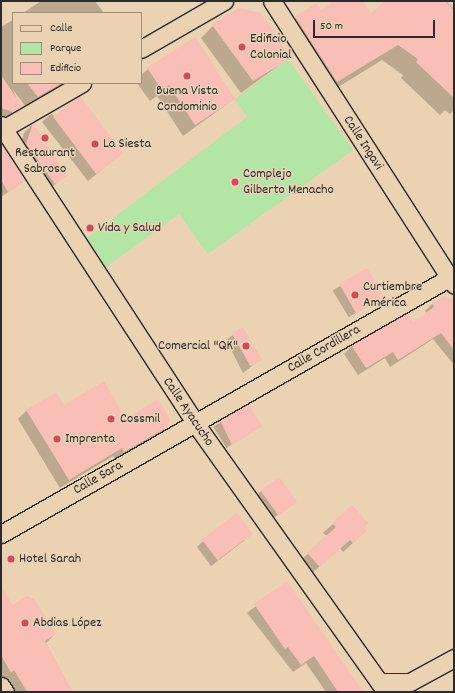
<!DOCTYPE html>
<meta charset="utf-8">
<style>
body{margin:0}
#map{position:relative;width:455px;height:693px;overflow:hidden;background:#ead2b3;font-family:Dekko,sans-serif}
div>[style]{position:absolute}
.green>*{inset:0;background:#b3e5a6}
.shadow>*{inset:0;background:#0003;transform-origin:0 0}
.building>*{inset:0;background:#f9beb5;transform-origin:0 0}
.roads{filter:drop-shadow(1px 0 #2b2b2b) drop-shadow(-1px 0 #2b2b2b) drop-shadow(0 1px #2b2b2b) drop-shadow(0 -1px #2b2b2b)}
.street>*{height:17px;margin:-8.5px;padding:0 8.5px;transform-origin:8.5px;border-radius:8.5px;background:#ead2b3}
.dots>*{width:11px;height:11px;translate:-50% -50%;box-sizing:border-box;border:2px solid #ead2b3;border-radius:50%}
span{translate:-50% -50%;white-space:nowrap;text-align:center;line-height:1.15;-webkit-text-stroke:3px #ead2b3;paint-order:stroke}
.poi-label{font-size:14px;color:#2b2b2b}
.left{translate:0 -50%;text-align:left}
.right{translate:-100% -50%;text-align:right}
.street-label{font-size:14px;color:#2b2b2b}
.frame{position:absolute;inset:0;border:2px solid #2b2b2b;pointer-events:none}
.legend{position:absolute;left:12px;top:12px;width:130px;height:72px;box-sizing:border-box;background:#ead2b3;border:1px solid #9e8f7d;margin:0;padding:5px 7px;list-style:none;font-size:12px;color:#2b2b2b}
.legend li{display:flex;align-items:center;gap:8px;height:20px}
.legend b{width:20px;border:1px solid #9e8f7d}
.scale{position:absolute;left:313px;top:20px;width:122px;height:18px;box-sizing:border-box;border:2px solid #2b2b2b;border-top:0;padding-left:5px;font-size:12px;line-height:14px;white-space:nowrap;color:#2b2b2b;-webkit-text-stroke:3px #ead2b3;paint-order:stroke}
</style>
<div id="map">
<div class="green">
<div style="clip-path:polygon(288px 59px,353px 150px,208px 254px,179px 214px,106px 267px,87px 238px,247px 117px,235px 99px)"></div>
</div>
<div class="shadow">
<div style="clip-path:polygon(41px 1px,95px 1px,104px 13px,23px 13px)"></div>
<div style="clip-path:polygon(335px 1px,362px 1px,371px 15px,386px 1px,446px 1px,454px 9px,454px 110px,450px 114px,445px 110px,440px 115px,401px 78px,403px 75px,382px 60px,322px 97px,281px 34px,296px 18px,321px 11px)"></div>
<div style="clip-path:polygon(13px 20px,13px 83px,72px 83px,26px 107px,13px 90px,20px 106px,1px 122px,1px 27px)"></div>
<div style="clip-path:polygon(213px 26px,289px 58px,241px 93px,201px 38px)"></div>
<div style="clip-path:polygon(148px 69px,234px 99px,183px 136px,157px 96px,150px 101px,137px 83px,141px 83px,141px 75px)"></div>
<div style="clip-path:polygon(51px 114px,122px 153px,88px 181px,42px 122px)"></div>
<div style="clip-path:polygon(32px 125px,65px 176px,46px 192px,18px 153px,24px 133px)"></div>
<div style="clip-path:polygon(1px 149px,24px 181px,1px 197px)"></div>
<div style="left:367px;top:270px;width:31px;height:40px;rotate:59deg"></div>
<div style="clip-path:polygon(444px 298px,454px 303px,454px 365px,433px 339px,390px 367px,385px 358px,358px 375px,344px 354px,352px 346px,413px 324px,427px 314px,425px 311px,432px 304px)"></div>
<div style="clip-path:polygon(243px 328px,261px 359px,243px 373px,226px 340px)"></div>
<div style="left:248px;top:405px;width:25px;height:41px;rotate:58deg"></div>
<div style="clip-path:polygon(64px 406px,126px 420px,167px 426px,158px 436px,115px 460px,113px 456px,60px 488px,18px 419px,27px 410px)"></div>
<div style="clip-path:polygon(261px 491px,295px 501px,271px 520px,255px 497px)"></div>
<div style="clip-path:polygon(333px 524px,363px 527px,356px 540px,343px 552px,340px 548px,310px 575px,298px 563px,327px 536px,323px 533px)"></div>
<div style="clip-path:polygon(245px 540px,211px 566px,197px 547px,203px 541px)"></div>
<div style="clip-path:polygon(286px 583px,362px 692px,326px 692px,306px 663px,293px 672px,247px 613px)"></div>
<div style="clip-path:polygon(1px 586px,12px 606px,55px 634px,46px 643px,72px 692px,12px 692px,1px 680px)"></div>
</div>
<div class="building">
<div style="clip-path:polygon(333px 1px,363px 1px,371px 14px,385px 1px,445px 1px,454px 10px,454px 98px,416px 62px,418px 59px,398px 45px,337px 82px,295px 17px,316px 3px,321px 10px)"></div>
<div style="clip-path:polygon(238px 8px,261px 13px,291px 58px,253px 81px,212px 25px)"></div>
<div style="clip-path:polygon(195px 37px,235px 99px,195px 125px,169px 85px,162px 90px,147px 68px)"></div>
<div style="clip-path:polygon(1px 75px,22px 106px,13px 112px,1px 108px)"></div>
<div style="clip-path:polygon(27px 83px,62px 83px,38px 97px)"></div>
<div style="left:80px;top:96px;width:72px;height:34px;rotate:53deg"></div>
<div style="clip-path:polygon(33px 123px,67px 176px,55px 184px,26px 144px)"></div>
<div style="clip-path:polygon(1px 143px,25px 181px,8px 192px,1px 180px)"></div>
<div style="left:367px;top:268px;width:34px;height:32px;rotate:60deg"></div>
<div style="clip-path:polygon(444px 297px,454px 301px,454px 350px,441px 333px,398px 360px,393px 352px,366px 368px,351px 345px,408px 313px,413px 322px,434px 307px,432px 303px)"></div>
<div style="left:243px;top:327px;width:38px;height:13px;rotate:60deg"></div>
<div style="clip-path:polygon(104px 381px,126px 419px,158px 399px,170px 419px,168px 427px,124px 452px,122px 448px,69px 480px,26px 410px,56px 392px,64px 405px)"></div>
<div style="clip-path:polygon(248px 404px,262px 426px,232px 445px,220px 420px)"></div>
<div style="left:279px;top:477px;width:31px;height:23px;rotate:54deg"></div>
<div style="clip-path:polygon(352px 505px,368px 523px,364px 527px,367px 531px,353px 543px,350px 540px,320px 567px,307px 553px,336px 527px,332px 523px)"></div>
<div style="left:237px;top:513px;width:26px;height:44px;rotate:53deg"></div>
<div style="clip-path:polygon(287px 581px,355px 680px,364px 692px,338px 692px,314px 656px,301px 665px,288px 647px,285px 649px,254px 604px)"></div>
<div style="clip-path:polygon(1px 584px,12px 605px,27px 596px,35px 600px,56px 634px,45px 641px,73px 692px,27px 692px,14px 670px,11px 673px,1px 655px)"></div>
</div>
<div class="roads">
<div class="street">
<div style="left:272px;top:1px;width:337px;rotate:57.3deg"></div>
<div style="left:141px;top:49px;width:96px;rotate:-30deg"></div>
<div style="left:1px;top:125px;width:356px;rotate:56.9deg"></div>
<div style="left:195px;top:423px;width:330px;rotate:54.6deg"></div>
<div style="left:1px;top:130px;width:94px;rotate:-30.1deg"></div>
<div style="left:1px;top:534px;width:522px;rotate:-29.76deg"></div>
<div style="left:379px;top:682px;width:31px"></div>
<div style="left:410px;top:682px;width:50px;rotate:-28.6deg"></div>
<div style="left:1px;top:686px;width:7px;rotate:56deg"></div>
</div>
</div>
<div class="dots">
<div style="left:242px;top:47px;background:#d1495b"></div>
<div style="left:187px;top:76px;background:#d1495b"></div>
<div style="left:45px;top:138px;background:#d1495b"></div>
<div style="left:95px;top:144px;background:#d1495b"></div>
<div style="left:235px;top:182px;background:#d1495b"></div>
<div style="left:90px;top:228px;background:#d1495b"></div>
<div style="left:355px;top:295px;background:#d1495b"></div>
<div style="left:246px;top:346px;background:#d1495b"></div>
<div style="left:111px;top:419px;background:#d1495b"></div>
<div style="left:57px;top:439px;background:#d1495b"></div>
<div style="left:11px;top:559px;background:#d1495b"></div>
<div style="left:25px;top:623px;background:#d1495b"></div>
</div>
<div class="poi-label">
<span class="left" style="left:250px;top:47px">Edificio<br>Colonial</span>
<span style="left:187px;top:99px">Buena Vista<br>Condominio</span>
<span class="left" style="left:103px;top:144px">La Siesta</span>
<span style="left:45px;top:161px">Restaurant<br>Sabroso</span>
<span class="left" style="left:243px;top:182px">Complejo<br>Gilberto Menacho</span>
<span class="left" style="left:98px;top:228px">Vida y Salud</span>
<span class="left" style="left:363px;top:295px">Curtiembre<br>América</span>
<span class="right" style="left:238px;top:346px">Comercial "QK"</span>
<span class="left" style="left:120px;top:419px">Cossmil</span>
<span class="left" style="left:65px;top:439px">Imprenta</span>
<span class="left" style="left:19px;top:559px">Hotel Sarah</span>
<span class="left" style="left:33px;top:623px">Abdias López</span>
</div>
<div class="street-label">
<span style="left:363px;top:143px;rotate:57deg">Calle Ingavi</span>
<span style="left:324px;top:349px;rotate:-30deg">Calle Cordillera</span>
<span style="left:188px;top:412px;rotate:56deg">Calle Ayacucho</span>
<span style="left:98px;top:478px;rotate:-30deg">Calle Sara</span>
</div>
<div class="frame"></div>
<ul class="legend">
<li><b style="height:5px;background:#ead2b3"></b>Calle</li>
<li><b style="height:11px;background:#b3e5a6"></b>Parque</li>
<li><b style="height:11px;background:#f9beb5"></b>Edificio</li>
</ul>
<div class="scale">50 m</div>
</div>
